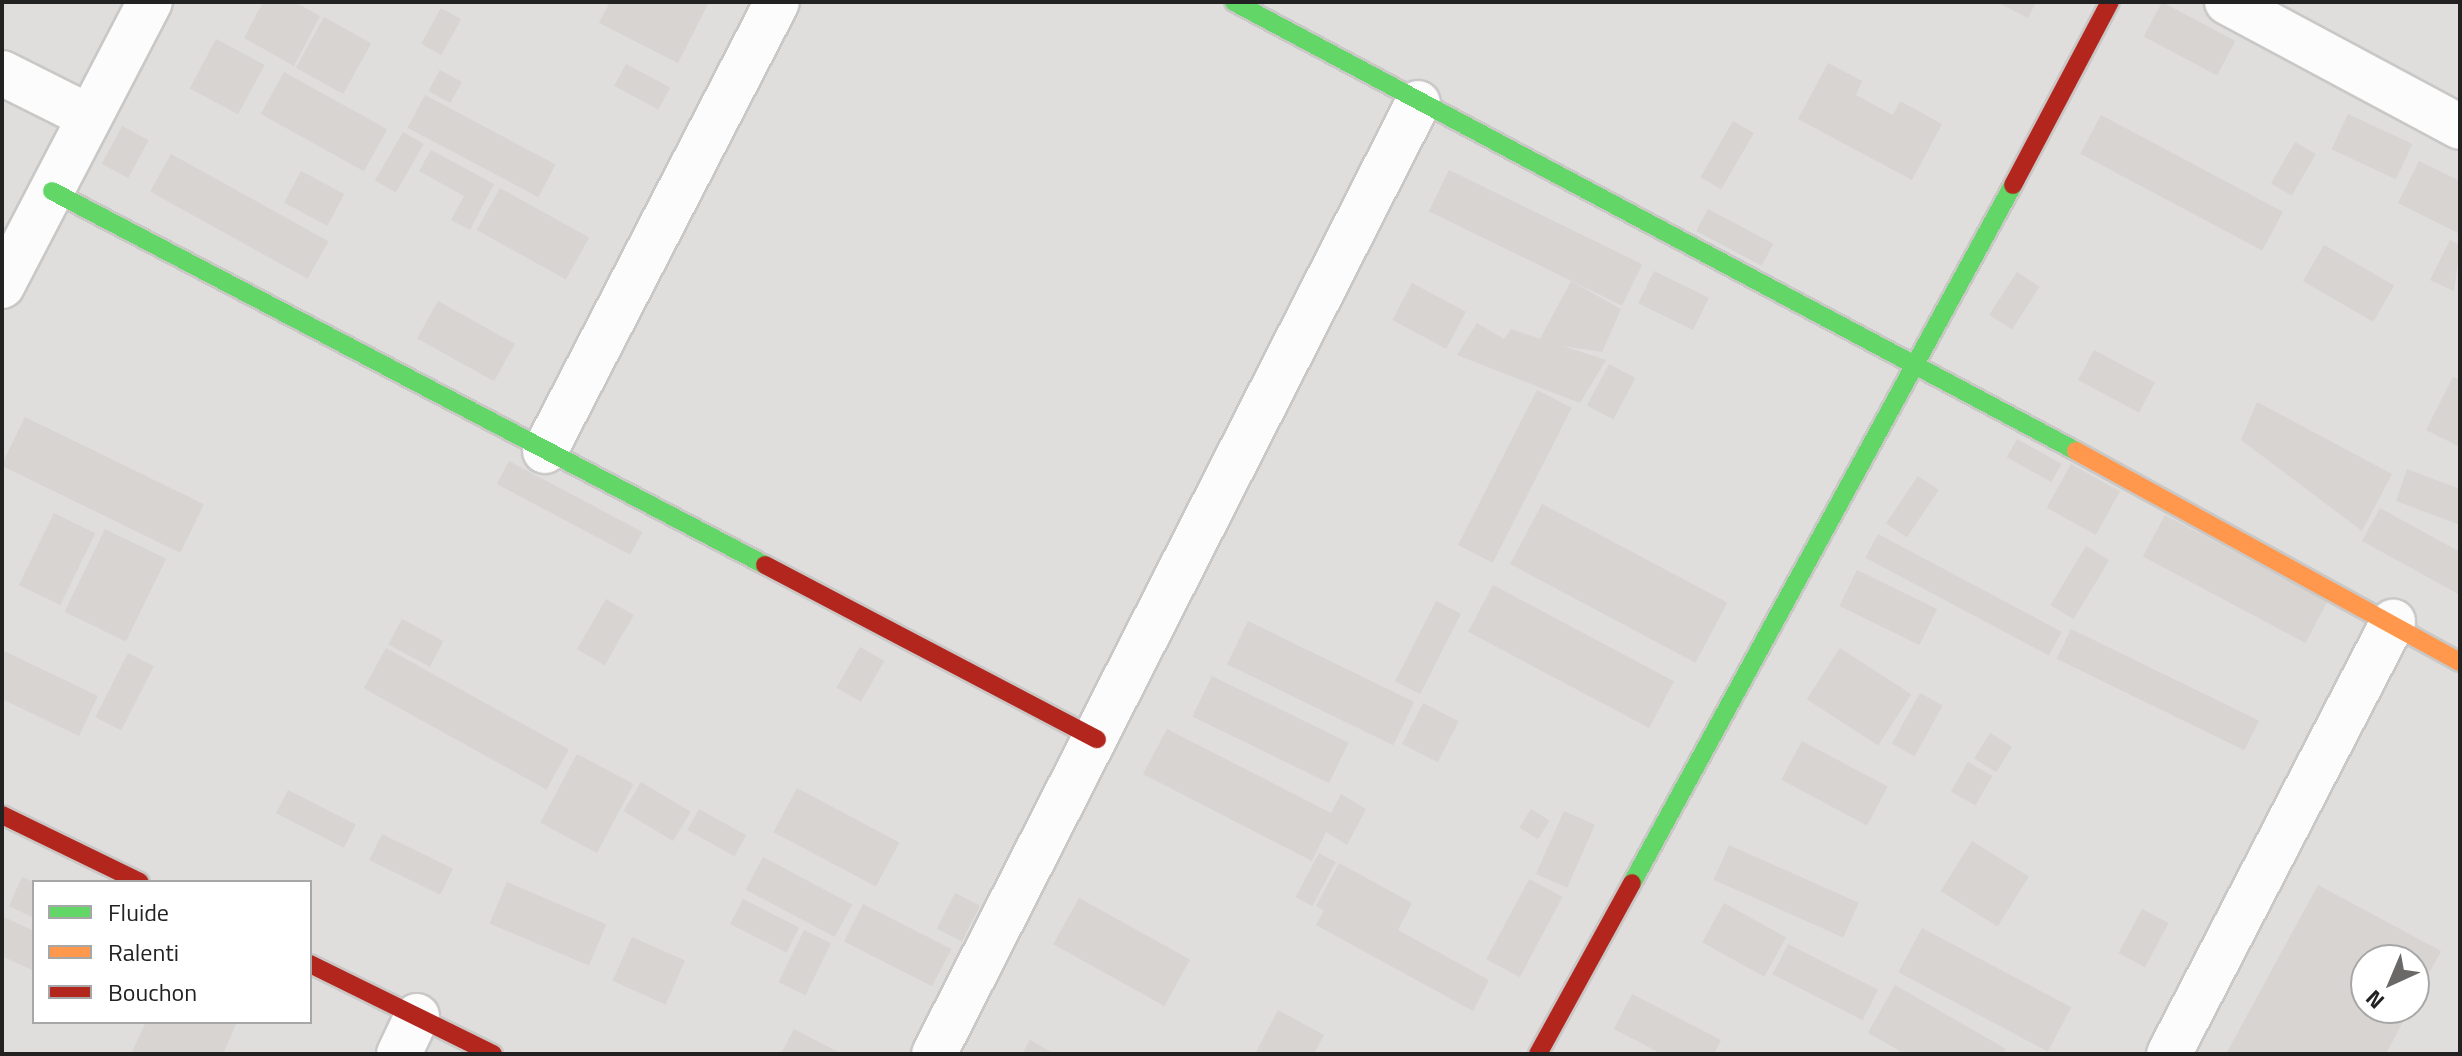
<!DOCTYPE html>
<style>
body{margin:0}
#map{position:relative;width:2462px;height:1056px;overflow:hidden;background:#f0eeeb;font-family:"Titillium Web",sans-serif}
div>[style]{position:absolute}
.residential>*{inset:0;background:#dfdedc}
.building>*{inset:0;background:#d7d4d2;transform-origin:0 0}
.roads{filter:drop-shadow(2px 0 #c9c8c7) drop-shadow(-2px 0 #c9c8c7) drop-shadow(0 2px #c9c8c7) drop-shadow(0 -2px #c9c8c7)}
.street>*{height:44px;margin:-22px;padding:0 22px;transform-origin:22px;border-radius:22px;background:#fdfcfc}
.fast>*{height:18px;margin:-9px;padding:0 9px;transform-origin:9px;border-radius:9px;background:#63d668}
.slow>*{height:18px;margin:-9px;padding:0 9px;transform-origin:9px;border-radius:9px;background:#ff974d}
.jam>*{height:18px;margin:-9px;padding:0 9px;transform-origin:9px;border-radius:9px;background:#b3261e}
span{translate:-50% -50%;white-space:nowrap;text-align:center;line-height:1.15;-webkit-text-stroke:8px #fff;paint-order:stroke}
.frame{position:absolute;inset:0;border:4px solid #222;pointer-events:none}
.legend{position:absolute;left:32px;top:880px;width:280px;height:144px;box-sizing:border-box;background:#fff;border:2px solid #a7a7a7;margin:0;padding:10px 14px;list-style:none;font-size:24px;color:#222}
.legend li{display:flex;align-items:center;gap:16px;height:40px}
.legend b{width:40px;border:2px solid #a7a7a7}
.north{position:absolute;left:2350px;top:944px;width:80px;height:80px;box-sizing:border-box;background:#fff;border:2px solid #a7a7a7;border-radius:50%;rotate:224deg;font-size:22px;font-weight:700;line-height:32px;text-align:center;color:#222}
.north::after{content:'';display:block;margin:auto;width:28px;height:36px;background:#6a6968;clip-path:polygon(50% 0,100% 100%,50% 72%,0 100%)}
</style>
<div id="map">
<div class="residential">
<div style="clip-path:polygon(evenodd,2px 2px,2460px 2px,2460px 1054px,2px 1054px,2px 2px,34px 882px,310px 882px,310px 1022px,34px 1022px,34px 882px,2px 2px,2366px 960px,2414px 960px,2414px 1008px,2366px 1008px,2366px 960px)"></div>
</div>
<div class="building">
<div style="clip-path:polygon(263px 2px,295px 2px,320px 16px,294px 66px,244px 38px)"></div>
<div style="clip-path:polygon(610px 2px,709px 2px,678px 63px,599px 23px)"></div>
<div style="clip-path:polygon(1997px 2px,2036px 2px,2028px 18px)"></div>
<div style="left:2162px;top:2px;width:83px;height:39px;rotate:28deg"></div>
<div style="left:441px;top:8px;width:23px;height:41px;rotate:29deg"></div>
<div style="left:324px;top:17px;width:54px;height:58px;rotate:29deg"></div>
<div style="left:216px;top:39px;width:55px;height:56px;rotate:28deg"></div>
<div style="clip-path:polygon(1828px 63px,1862px 81px,1856px 95px,1893px 115px,1900px 101px,1942px 124px,1912px 180px,1798px 119px)"></div>
<div style="left:626px;top:64px;width:50px;height:25px;rotate:28deg"></div>
<div style="left:440px;top:70px;width:25px;height:24px;rotate:29deg"></div>
<div style="left:284px;top:72px;width:118px;height:48px;rotate:29deg"></div>
<div style="left:425px;top:95px;width:148px;height:37px;rotate:28deg"></div>
<div style="left:2348px;top:114px;width:71px;height:39px;rotate:25deg"></div>
<div style="left:2101px;top:115px;width:206px;height:44px;rotate:28deg"></div>
<div style="left:1733px;top:121px;width:24px;height:65px;rotate:30deg"></div>
<div style="left:122px;top:126px;width:30px;height:43px;rotate:28deg"></div>
<div style="left:403px;top:132px;width:24px;height:56px;rotate:30deg"></div>
<div style="left:2295px;top:142px;width:24px;height:48px;rotate:30deg"></div>
<div style="clip-path:polygon(431px 150px,494px 184px,470px 230px,451px 220px,464px 196px,419px 171px)"></div>
<div style="left:171px;top:154px;width:180px;height:43px;rotate:29deg"></div>
<div style="clip-path:polygon(2419px 161px,2460px 181px,2460px 234px,2398px 203px)"></div>
<div style="left:1449px;top:170px;width:215px;height:46px;rotate:26deg"></div>
<div style="left:301px;top:171px;width:49px;height:36px;rotate:28deg"></div>
<div style="left:500px;top:188px;width:102px;height:48px;rotate:29deg"></div>
<div style="left:1708px;top:209px;width:74px;height:25px;rotate:28deg"></div>
<div style="clip-path:polygon(2450px 240px,2460px 245px,2454px 291px,2430px 280px)"></div>
<div style="left:2324px;top:245px;width:81px;height:42px;rotate:30deg"></div>
<div style="left:1654px;top:271px;width:61px;height:36px;rotate:26deg"></div>
<div style="left:2017px;top:272px;width:27px;height:51px;rotate:33deg"></div>
<div style="clip-path:polygon(1571px 281px,1621px 309px,1602px 352px,1563px 346px,1606px 360px,1580px 403px,1457px 355px,1477px 323px,1504px 339px,1511px 329px,1540px 339px)"></div>
<div style="left:1412px;top:283px;width:61px;height:42px;rotate:28deg"></div>
<div style="left:438px;top:301px;width:88px;height:43px;rotate:29deg"></div>
<div style="left:2094px;top:350px;width:69px;height:34px;rotate:28deg"></div>
<div style="left:1609px;top:364px;width:30px;height:47px;rotate:28deg"></div>
<div style="clip-path:polygon(2453px 377px,2460px 380px,2460px 447px,2426px 430px)"></div>
<div style="left:1537px;top:390px;width:39px;height:174px;rotate:27deg"></div>
<div style="clip-path:polygon(2257px 402px,2392px 474px,2362px 531px,2241px 440px)"></div>
<div style="left:25px;top:417px;width:199px;height:54px;rotate:26deg"></div>
<div style="left:2017px;top:439px;width:51px;height:21px;rotate:29deg"></div>
<div style="left:509px;top:461px;width:151px;height:26px;rotate:28deg"></div>
<div style="left:2071px;top:464px;width:56px;height:50px;rotate:29deg"></div>
<div style="clip-path:polygon(2407px 469px,2460px 489px,2460px 525px,2396px 501px)"></div>
<div style="left:1918px;top:476px;width:25px;height:57px;rotate:34deg"></div>
<div style="left:1542px;top:504px;width:210px;height:68px;rotate:28deg"></div>
<div style="clip-path:polygon(2380px 508px,2460px 552px,2460px 595px,2362px 541px)"></div>
<div style="left:54px;top:513px;width:46px;height:80px;rotate:26deg"></div>
<div style="left:2165px;top:515px;width:184px;height:47px;rotate:28deg"></div>
<div style="left:105px;top:529px;width:68px;height:92px;rotate:26deg"></div>
<div style="left:1878px;top:534px;width:208px;height:27px;rotate:28deg"></div>
<div style="left:2086px;top:546px;width:27px;height:69px;rotate:31deg"></div>
<div style="left:1857px;top:570px;width:89px;height:40px;rotate:26deg"></div>
<div style="left:1493px;top:585px;width:205px;height:53px;rotate:28deg"></div>
<div style="left:606px;top:599px;width:32px;height:58px;rotate:30deg"></div>
<div style="left:1436px;top:601px;width:28px;height:90px;rotate:27deg"></div>
<div style="left:402px;top:619px;width:47px;height:29px;rotate:28deg"></div>
<div style="left:1248px;top:621px;width:185px;height:48px;rotate:26deg"></div>
<div style="left:2071px;top:629px;width:209px;height:33px;rotate:26deg"></div>
<div style="left:860px;top:647px;width:28px;height:47px;rotate:30deg"></div>
<div style="left:386px;top:648px;width:209px;height:46px;rotate:29deg"></div>
<div style="left:1840px;top:648px;width:85px;height:61px;rotate:33deg"></div>
<div style="clip-path:polygon(2px 650px,98px 696px,79px 736px,2px 699px)"></div>
<div style="left:128px;top:653px;width:29px;height:72px;rotate:27deg"></div>
<div style="left:1212px;top:676px;width:152px;height:45px;rotate:26deg"></div>
<div style="left:1920px;top:693px;width:26px;height:58px;rotate:29deg"></div>
<div style="left:1423px;top:703px;width:40px;height:46px;rotate:27deg"></div>
<div style="clip-path:polygon(1167px 729px,1331px 813px,1341px 794px,1366px 809px,1347px 845px,1326px 832px,1312px 861px,1143px 774px)"></div>
<div style="left:1990px;top:733px;width:26px;height:30px;rotate:32deg"></div>
<div style="left:1802px;top:741px;width:97px;height:44px;rotate:28deg"></div>
<div style="left:577px;top:754px;width:64px;height:78px;rotate:28deg"></div>
<div style="left:1968px;top:762px;width:28px;height:34px;rotate:30deg"></div>
<div style="left:641px;top:782px;width:58px;height:34px;rotate:31deg"></div>
<div style="left:797px;top:788px;width:116px;height:50px;rotate:28deg"></div>
<div style="left:288px;top:790px;width:76px;height:26px;rotate:27deg"></div>
<div style="left:699px;top:809px;width:54px;height:24px;rotate:29deg"></div>
<div style="left:1531px;top:809px;width:22px;height:22px;rotate:32deg"></div>
<div style="left:1564px;top:811px;width:34px;height:69px;rotate:24deg"></div>
<div style="left:382px;top:834px;width:79px;height:29px;rotate:26deg"></div>
<div style="left:1972px;top:841px;width:67px;height:59px;rotate:32deg"></div>
<div style="left:1729px;top:845px;width:142px;height:38px;rotate:24deg"></div>
<div style="left:1319px;top:853px;width:19px;height:50px;rotate:28deg"></div>
<div style="left:763px;top:857px;width:101px;height:37px;rotate:28deg"></div>
<div style="clip-path:polygon(1339px 863px,1412px 903px,1398px 930px,1489px 980px,1473px 1011px,1316px 925px,1324px 910px,1316px 906px)"></div>
<div style="clip-path:polygon(22px 877px,34px 882px,34px 918px,9px 906px)"></div>
<div style="left:1529px;top:879px;width:38px;height:91px;rotate:28deg"></div>
<div style="left:507px;top:882px;width:108px;height:45px;rotate:23deg"></div>
<div style="clip-path:polygon(2318px 885px,2441px 951px,2414px 1001px,2414px 960px,2366px 960px,2366px 1008px,2410px 1008px,2386px 1054px,2226px 1054px)"></div>
<div style="left:955px;top:893px;width:28px;height:40px;rotate:27deg"></div>
<div style="left:1079px;top:898px;width:127px;height:53px;rotate:29deg"></div>
<div style="left:743px;top:899px;width:63px;height:28px;rotate:27deg"></div>
<div style="left:1724px;top:903px;width:71px;height:45px;rotate:29deg"></div>
<div style="left:863px;top:904px;width:99px;height:42px;rotate:27deg"></div>
<div style="left:2142px;top:909px;width:30px;height:50px;rotate:28deg"></div>
<div style="clip-path:polygon(4px 917px,34px 931px,34px 971px,2px 956px)"></div>
<div style="left:1922px;top:928px;width:169px;height:50px;rotate:28deg"></div>
<div style="left:804px;top:930px;width:30px;height:58px;rotate:26deg"></div>
<div style="left:632px;top:937px;width:58px;height:48px;rotate:24deg"></div>
<div style="left:1788px;top:944px;width:101px;height:34px;rotate:27deg"></div>
<div style="clip-path:polygon(1895px 985px,2006px 1049px,2002px 1054px,1905px 1054px,1868px 1033px)"></div>
<div style="clip-path:polygon(1632px 994px,1721px 1040px,1714px 1054px,1662px 1054px,1614px 1029px)"></div>
<div style="clip-path:polygon(1278px 1010px,1324px 1035px,1314px 1054px,1256px 1052px)"></div>
<div style="clip-path:polygon(146px 1022px,237px 1022px,223px 1054px,131px 1054px)"></div>
<div style="clip-path:polygon(794px 1029px,842px 1054px,781px 1054px)"></div>
<div style="clip-path:polygon(1030px 1040px,1055px 1054px,1022px 1054px)"></div>
</div>
<div class="roads">
<div class="street">
<div style="left:2227px;top:2px;width:264px;rotate:28.2deg"></div>
<div style="left:2px;top:73px;width:98px;rotate:26.6deg"></div>
<div style="left:2px;top:286px;width:320px;rotate:-62.5deg"></div>
<div style="left:545px;top:451px;width:505px;rotate:-62.67deg"></div>
<div style="left:399px;top:1054px;width:42px;rotate:-64.7deg"></div>
<div style="left:934px;top:1054px;width:1067px;rotate:-63.03deg"></div>
<div style="left:2169px;top:1054px;width:487px;rotate:-62.6deg"></div>
</div>
<div class="fast">
<div style="left:1234px;top:2px;width:954px;rotate:28.07deg"></div>
<div style="left:52px;top:191px;width:805px;rotate:27.68deg"></div>
<div style="left:1632px;top:883px;width:795px;rotate:-61.37deg"></div>
</div>
<div class="slow">
<div style="left:2076px;top:451px;width:438px;rotate:28.8deg"></div>
</div>
<div class="jam">
<div style="left:2013px;top:185px;width:207px;rotate:-62.1deg"></div>
<div style="left:765px;top:565px;width:375px;rotate:27.7deg"></div>
<div style="left:2px;top:815px;width:153px;rotate:25.9deg"></div>
<div style="left:310px;top:964px;width:204px;rotate:26.2deg"></div>
<div style="left:1538px;top:1054px;width:195px;rotate:-61.2deg"></div>
</div>
</div>
<div class="frame"></div>
<ul class="legend">
<li><b style="height:10px;background:#63d668"></b>Fluide</li>
<li><b style="height:10px;background:#ff974d"></b>Ralenti</li>
<li><b style="height:10px;background:#b3261e"></b>Bouchon</li>
</ul>
<div class="north">N</div>
</div>
